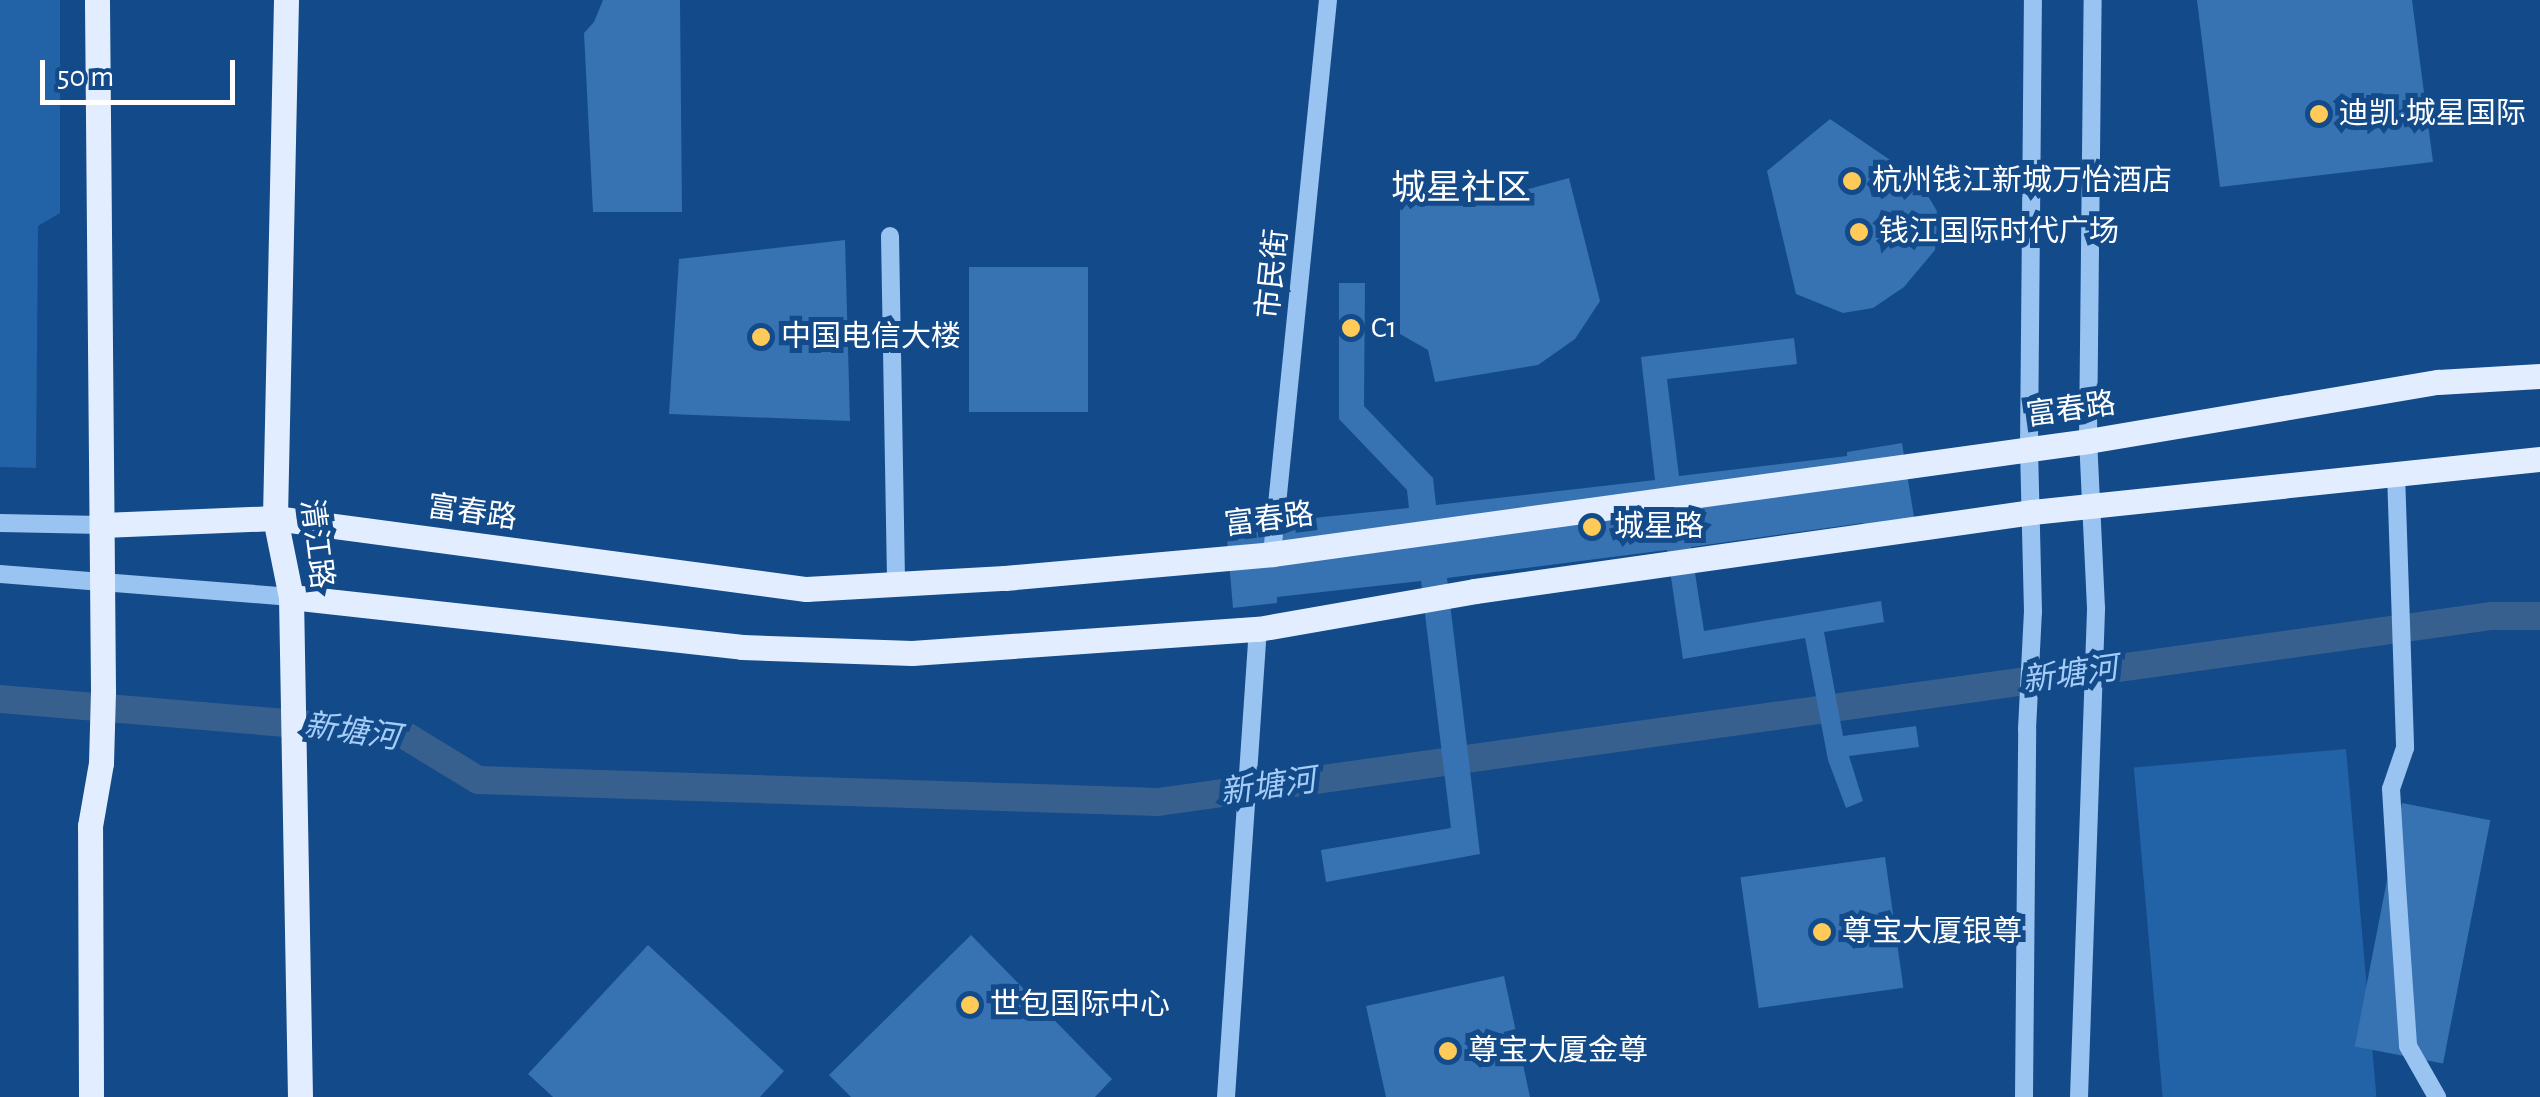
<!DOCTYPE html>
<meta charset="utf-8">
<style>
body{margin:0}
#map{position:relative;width:2540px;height:1097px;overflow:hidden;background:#134a89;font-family:"Alegreya Sans","Noto Sans SC",sans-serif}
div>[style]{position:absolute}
.green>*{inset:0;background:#2262a7;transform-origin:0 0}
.canal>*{height:28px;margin:-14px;padding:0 14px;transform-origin:14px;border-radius:14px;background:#37608f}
.building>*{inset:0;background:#3772b2;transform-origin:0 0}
.minor>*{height:18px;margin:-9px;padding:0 9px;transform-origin:9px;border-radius:9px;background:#99c3f0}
.major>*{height:25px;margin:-12.5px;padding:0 12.5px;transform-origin:12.5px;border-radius:12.5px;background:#e2eeff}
.dots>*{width:28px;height:28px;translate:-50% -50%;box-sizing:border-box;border:5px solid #134a89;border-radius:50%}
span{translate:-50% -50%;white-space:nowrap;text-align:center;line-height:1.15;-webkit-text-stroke:10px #134a89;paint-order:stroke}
.poi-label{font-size:30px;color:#fff}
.left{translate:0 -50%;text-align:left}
.street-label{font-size:30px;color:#fff}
.water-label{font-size:32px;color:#a5cdf7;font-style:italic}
.quarter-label{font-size:35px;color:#fff}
.scale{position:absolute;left:40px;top:60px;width:195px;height:45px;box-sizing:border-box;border:5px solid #fff;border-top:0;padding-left:12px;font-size:30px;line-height:35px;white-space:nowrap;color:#fff;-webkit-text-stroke:8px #134a89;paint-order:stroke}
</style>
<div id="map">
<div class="green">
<div style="clip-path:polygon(0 0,60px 0,60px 213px,38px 226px,36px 468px,0 467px)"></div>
<div style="left:2346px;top:749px;width:349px;height:213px;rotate:85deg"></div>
</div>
<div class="canal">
<div style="left:0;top:699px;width:402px;rotate:4.8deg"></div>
<div style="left:401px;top:733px;width:90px;rotate:31.4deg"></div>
<div style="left:478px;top:780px;width:680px;rotate:1.85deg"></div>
<div style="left:1158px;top:802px;width:1347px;rotate:-7.94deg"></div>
<div style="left:2492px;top:616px;width:48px"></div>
</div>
<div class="building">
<div style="clip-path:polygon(603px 0,680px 0,682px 212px,593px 212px,584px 33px,594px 22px)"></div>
<div style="clip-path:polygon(2197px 0,2412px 0,2433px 162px,2220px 187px)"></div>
<div style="clip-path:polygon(1830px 119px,1918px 179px,1938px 213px,1935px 250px,1904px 287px,1873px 308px,1843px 313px,1796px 294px,1767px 171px)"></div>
<div style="clip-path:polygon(1569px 178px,1600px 301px,1575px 339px,1538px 365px,1435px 382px,1428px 350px,1400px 334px,1400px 205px,1492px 199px)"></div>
<div style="clip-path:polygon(845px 240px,850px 421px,669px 414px,679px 259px)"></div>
<div style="left:969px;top:267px;width:119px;height:145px"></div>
<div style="clip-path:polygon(1339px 283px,1365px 283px,1364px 406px,1433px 478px,1436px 505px,1655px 480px,1641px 357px,1794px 338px,1797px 364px,1667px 379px,1679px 476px,1847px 456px,1847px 452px,1902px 443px,1915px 523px,1864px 529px,1863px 523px,1691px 547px,1704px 631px,1881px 601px,1884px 622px,1824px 632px,1843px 736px,1916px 726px,1919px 747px,1849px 756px,1863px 801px,1846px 808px,1828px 760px,1805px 638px,1683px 659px,1667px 550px,1447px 578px,1480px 854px,1326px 882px,1321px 850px,1451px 828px,1421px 581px,1277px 597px,1277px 603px,1233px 608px,1226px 527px,1409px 508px,1407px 490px,1339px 419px)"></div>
<div style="left:2402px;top:803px;width:90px;height:248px;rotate:11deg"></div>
<div style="left:1885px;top:857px;width:132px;height:146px;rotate:82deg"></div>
<div style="clip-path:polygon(971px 935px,1112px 1079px,1095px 1097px,851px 1097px,829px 1075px)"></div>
<div style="clip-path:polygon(648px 945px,784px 1071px,760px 1097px,553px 1097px,528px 1074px)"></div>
<div style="clip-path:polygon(1504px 976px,1530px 1097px,1386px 1097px,1366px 1006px)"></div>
</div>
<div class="minor">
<div style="left:890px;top:236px;width:348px;rotate:89deg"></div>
<div style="left:2396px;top:473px;width:275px;rotate:88.1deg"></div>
<div style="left:2405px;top:748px;width:43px;rotate:108.9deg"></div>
<div style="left:2391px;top:789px;width:98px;rotate:86.5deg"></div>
<div style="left:2397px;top:887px;width:159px;rotate:86deg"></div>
<div style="left:2408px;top:1046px;width:59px;rotate:60.4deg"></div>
<div style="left:0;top:523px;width:102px;rotate:1.1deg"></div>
<div style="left:1272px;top:554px;width:557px;rotate:-84.23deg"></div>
<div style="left:0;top:574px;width:292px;rotate:4.5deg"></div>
<div style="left:1226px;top:1097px;width:469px;rotate:-86.1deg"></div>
<div style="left:2024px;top:1097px;width:368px;rotate:-89.5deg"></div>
<div style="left:2027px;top:729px;width:117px;rotate:-87.1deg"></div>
<div style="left:2033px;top:612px;width:164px;rotate:-91.4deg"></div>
<div style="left:2029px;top:448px;width:448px;rotate:-89.5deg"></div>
<div style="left:2079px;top:1097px;width:489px;rotate:-88deg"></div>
<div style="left:2096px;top:608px;width:167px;rotate:-92.7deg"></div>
<div style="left:2088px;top:441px;width:441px;rotate:-89.4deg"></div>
</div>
<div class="major">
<div style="left:286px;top:0;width:518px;rotate:91.22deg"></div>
<div style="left:275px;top:518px;width:81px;rotate:78.6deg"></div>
<div style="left:291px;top:597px;width:500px;rotate:88.97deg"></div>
<div style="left:102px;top:525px;width:173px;rotate:-2.3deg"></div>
<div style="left:275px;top:518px;width:536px;rotate:7.62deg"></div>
<div style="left:806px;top:589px;width:199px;rotate:-3.2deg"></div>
<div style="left:1005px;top:578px;width:268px;rotate:-5.1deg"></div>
<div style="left:1272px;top:554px;width:824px;rotate:-7.88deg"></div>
<div style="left:2088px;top:441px;width:355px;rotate:-9.6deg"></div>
<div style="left:2438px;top:382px;width:102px;rotate:-3.4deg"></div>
<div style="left:291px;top:597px;width:454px;rotate:6.3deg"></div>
<div style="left:742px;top:647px;width:170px;rotate:2deg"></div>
<div style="left:912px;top:653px;width:347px;rotate:-4deg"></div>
<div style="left:1258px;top:629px;width:220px;rotate:-9.9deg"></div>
<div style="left:1475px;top:591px;width:563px;rotate:-8.07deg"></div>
<div style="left:2032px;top:512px;width:511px;rotate:-5.96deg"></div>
<div style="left:91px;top:1097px;width:271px;rotate:-90.2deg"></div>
<div style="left:90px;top:826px;width:64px;rotate:-80.1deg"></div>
<div style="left:101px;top:763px;width:73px;rotate:-88.4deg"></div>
<div style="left:103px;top:690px;width:690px;rotate:-90.5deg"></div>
</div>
<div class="dots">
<div style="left:2319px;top:114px;background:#ffca58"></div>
<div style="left:1852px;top:181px;background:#ffca58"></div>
<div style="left:1859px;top:232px;background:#ffca58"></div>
<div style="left:1351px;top:328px;background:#ffca58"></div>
<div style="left:761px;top:337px;background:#ffca58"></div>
<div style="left:1592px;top:527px;background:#ffca58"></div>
<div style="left:1822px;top:932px;background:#ffca58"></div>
<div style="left:970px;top:1005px;background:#ffca58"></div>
<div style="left:1448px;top:1051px;background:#ffca58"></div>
</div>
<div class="poi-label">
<span class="left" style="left:2339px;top:114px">迪凯·城星国际</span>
<span class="left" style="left:1872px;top:181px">杭州钱江新城万怡酒店</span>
<span class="left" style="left:1879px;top:232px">钱江国际时代广场</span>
<span class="left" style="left:1371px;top:328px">C1</span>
<span class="left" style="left:781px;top:337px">中国电信大楼</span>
<span class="left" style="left:1614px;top:527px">城星路</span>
<span class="left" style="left:1842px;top:932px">尊宝大厦银尊</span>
<span class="left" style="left:990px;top:1005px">世包国际中心</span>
<span class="left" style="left:1468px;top:1051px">尊宝大厦金尊</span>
</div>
<div class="street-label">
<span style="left:1273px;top:274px;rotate:-84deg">市民街</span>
<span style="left:2071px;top:410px;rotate:-8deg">富春路</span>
<span style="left:472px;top:513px;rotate:8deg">富春路</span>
<span style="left:1269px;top:520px;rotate:-7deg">富春路</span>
<span style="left:316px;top:544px;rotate:83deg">清江路</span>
</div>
<div class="water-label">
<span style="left:2070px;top:675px;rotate:-8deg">新塘河</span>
<span style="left:352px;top:732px;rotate:8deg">新塘河</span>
<span style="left:1268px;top:787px;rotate:-8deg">新塘河</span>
</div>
<div class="quarter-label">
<span style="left:1461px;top:189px">城星社区</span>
</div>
<div class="scale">50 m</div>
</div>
